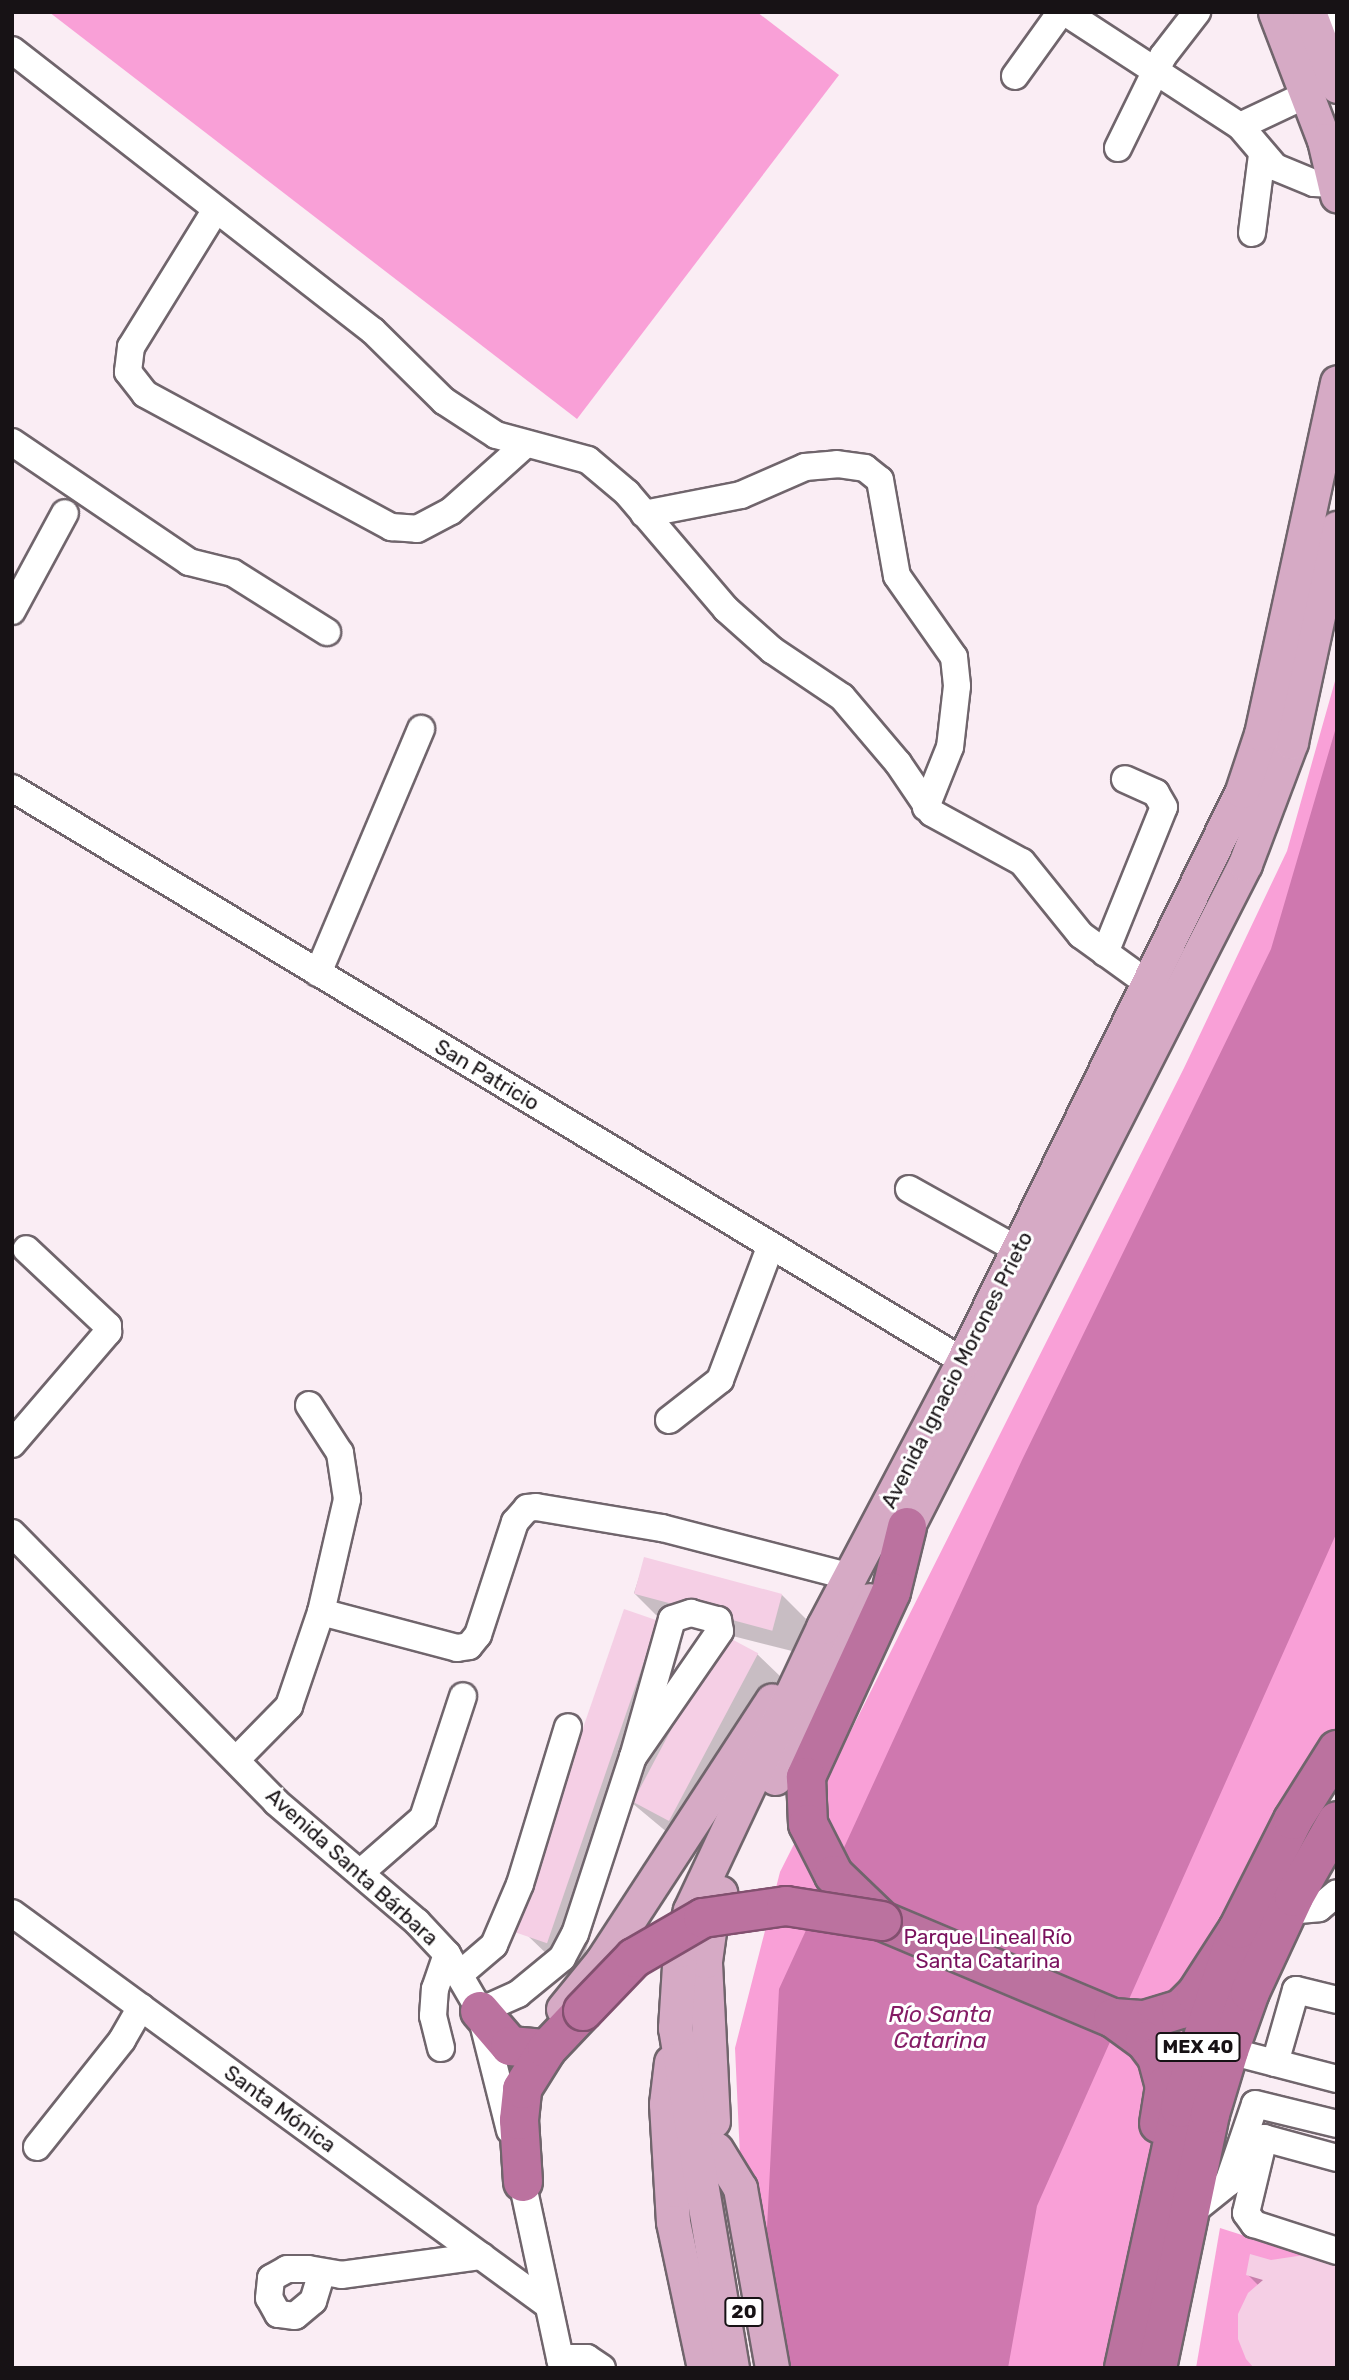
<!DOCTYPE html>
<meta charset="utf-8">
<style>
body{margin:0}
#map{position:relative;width:1349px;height:2380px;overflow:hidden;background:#faedf4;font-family:Rubik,sans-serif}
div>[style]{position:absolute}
.green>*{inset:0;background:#f9a0d7}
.water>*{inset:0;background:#cf78af}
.shadow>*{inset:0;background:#0003}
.building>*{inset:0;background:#f5cfe5;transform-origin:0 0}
.roads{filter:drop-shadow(2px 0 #70656c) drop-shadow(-2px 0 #70656c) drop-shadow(0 2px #70656c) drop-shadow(0 -2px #70656c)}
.minor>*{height:26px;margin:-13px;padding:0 13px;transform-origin:13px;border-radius:13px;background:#fff}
.major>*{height:33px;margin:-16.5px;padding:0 16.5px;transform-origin:16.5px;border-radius:16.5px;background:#d6aac5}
.highway>*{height:38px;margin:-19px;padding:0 19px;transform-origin:19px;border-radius:19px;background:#bb729f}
.bridges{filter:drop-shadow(2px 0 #82506f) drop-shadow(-2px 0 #82506f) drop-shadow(0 2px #82506f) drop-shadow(0 -2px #82506f)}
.highway-bridge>*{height:38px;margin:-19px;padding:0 19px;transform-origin:19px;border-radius:19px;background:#bb729f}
span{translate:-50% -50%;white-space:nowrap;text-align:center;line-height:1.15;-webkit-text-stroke:6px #fff;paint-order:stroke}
.shield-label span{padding:2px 5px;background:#fff;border:2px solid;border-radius:5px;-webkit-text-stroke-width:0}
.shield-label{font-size:19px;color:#171215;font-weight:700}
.street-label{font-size:21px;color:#171215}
.park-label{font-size:21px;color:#7a105d}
.water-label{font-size:23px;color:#841c65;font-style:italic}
.frame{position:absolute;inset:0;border:14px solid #171215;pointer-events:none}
</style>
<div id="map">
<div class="green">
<div style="clip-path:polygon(49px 12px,757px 12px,839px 75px,577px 419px)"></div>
<div style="clip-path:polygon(1337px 674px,1337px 1740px,1189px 2039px,1105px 2368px,780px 2368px,740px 2157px,735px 2048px,780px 1872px,1184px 1068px,1287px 851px)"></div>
<div style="clip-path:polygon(1220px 2228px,1337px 2265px,1337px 2368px,1196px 2368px)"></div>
</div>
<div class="water">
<div style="clip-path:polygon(1337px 724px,1337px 1532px,1037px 2206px,1008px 2368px,788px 2368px,766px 2248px,779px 1989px,1022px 1460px,1271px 949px)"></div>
</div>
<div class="shadow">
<div style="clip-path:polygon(645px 1559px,782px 1595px,806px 1619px,796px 1652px,658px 1617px,634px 1593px)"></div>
<div style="clip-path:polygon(657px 1622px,681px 1647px,644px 1764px,722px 1636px,757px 1654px,782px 1678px,680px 1843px,632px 1803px,581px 1966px,552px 1959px,527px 1935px)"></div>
<div style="clip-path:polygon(1271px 2262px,1337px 2265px,1259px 2286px,1248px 2275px)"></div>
</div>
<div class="building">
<div style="left:644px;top:1557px;width:143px;height:38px;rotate:15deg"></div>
<div style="left:624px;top:1609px;width:36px;height:341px;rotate:19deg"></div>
<div style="left:722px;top:1634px;width:41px;height:190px;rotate:28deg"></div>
<div style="clip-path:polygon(1250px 2254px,1271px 2260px,1311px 2254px,1337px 2263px,1337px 2368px,1254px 2368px,1246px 2359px,1238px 2339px,1238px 2314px,1248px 2293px,1263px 2280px,1246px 2275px)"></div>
</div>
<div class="roads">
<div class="minor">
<div style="left:1065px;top:12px;width:209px;rotate:33.1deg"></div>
<div style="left:1240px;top:126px;width:54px;rotate:49.5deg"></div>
<div style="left:1275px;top:167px;width:42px;rotate:22.3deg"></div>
<div style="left:1314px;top:183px;width:21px;rotate:3deg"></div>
<div style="left:1319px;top:12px;width:23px;rotate:38deg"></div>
<div style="left:12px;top:50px;width:457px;rotate:37.9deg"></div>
<div style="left:373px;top:331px;width:100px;rotate:44.6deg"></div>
<div style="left:444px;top:401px;width:62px;rotate:33.2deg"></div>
<div style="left:496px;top:435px;width:95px;rotate:15.2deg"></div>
<div style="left:588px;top:460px;width:51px;rotate:40.2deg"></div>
<div style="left:627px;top:493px;width:153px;rotate:49.5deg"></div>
<div style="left:726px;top:609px;width:62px;rotate:41.7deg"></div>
<div style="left:772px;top:650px;width:84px;rotate:33.9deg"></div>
<div style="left:842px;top:697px;width:87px;rotate:49.7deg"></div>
<div style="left:898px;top:763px;width:60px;rotate:55.8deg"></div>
<div style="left:932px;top:813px;width:102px;rotate:28.6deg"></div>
<div style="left:1022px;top:862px;width:94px;rotate:51.1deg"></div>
<div style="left:1081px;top:935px;width:85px;rotate:35.9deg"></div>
<div style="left:1015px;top:76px;width:79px;rotate:-54.3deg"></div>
<div style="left:1240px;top:126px;width:75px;rotate:-25.2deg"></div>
<div style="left:1118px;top:148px;width:102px;rotate:-63.9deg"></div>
<div style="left:1163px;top:56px;width:56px;rotate:-52.3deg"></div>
<div style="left:215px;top:211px;width:160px;rotate:121.7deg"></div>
<div style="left:131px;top:347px;width:25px;rotate:97deg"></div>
<div style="left:128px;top:372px;width:28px;rotate:52deg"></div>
<div style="left:145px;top:394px;width:280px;rotate:28.4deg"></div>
<div style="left:391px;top:527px;width:26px;rotate:4deg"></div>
<div style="left:417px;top:529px;width:38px;rotate:-28deg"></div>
<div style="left:451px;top:511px;width:101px;rotate:-41.8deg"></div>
<div style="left:1252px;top:233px;width:79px;rotate:-82.7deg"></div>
<div style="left:12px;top:442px;width:214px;rotate:34.1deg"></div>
<div style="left:189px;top:562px;width:45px;rotate:14deg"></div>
<div style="left:233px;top:573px;width:111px;rotate:32.1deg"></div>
<div style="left:644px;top:514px;width:99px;rotate:-11.1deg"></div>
<div style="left:741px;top:495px;width:70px;rotate:-23.6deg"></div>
<div style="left:805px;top:467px;width:32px;rotate:-5deg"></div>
<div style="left:837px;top:464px;width:28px;rotate:8deg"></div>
<div style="left:865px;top:468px;width:19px;rotate:39deg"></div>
<div style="left:880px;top:480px;width:97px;rotate:80deg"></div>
<div style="left:897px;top:576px;width:99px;rotate:54.9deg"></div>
<div style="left:954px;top:657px;width:29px;rotate:84deg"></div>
<div style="left:957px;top:686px;width:61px;rotate:96.5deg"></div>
<div style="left:950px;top:747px;width:65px;rotate:111.8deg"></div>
<div style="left:12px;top:611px;width:111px;rotate:-61.6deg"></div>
<div style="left:12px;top:788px;width:1110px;rotate:31.07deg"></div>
<div style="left:1105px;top:953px;width:157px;rotate:-68deg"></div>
<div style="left:1164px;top:807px;width:16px;rotate:-120deg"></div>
<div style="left:1156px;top:793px;width:34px;rotate:-156deg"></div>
<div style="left:318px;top:973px;width:265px;rotate:-67.1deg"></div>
<div style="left:909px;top:1189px;width:125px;rotate:29.2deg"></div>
<div style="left:669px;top:1420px;width:65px;rotate:-38.1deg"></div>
<div style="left:720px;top:1380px;width:141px;rotate:-69.3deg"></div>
<div style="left:12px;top:1444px;width:148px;rotate:-49.4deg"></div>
<div style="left:108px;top:1332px;width:6px;rotate:-90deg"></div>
<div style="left:108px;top:1326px;width:112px;rotate:-136.8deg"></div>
<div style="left:12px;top:1533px;width:377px;rotate:45.5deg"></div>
<div style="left:276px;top:1802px;width:185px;rotate:40.4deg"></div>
<div style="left:417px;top:1922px;width:44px;rotate:46.8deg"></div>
<div style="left:447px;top:1954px;width:66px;rotate:59.9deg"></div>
<div style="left:480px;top:2011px;width:123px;rotate:75.9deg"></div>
<div style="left:321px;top:1612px;width:141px;rotate:14.8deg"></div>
<div style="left:457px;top:1648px;width:12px;rotate:-9deg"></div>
<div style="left:469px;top:1646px;width:14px;rotate:-51deg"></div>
<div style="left:478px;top:1635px;width:119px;rotate:-71.9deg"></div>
<div style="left:515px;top:1522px;width:18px;rotate:-49deg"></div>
<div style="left:527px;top:1508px;width:9px;rotate:-6deg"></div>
<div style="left:536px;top:1507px;width:128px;rotate:9.5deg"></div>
<div style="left:662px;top:1528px;width:195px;rotate:14.5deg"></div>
<div style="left:236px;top:1760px;width:76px;rotate:-45.5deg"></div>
<div style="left:289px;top:1706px;width:99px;rotate:-71.2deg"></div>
<div style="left:321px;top:1612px;width:116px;rotate:-77deg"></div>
<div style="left:347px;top:1499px;width:47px;rotate:-98.7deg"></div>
<div style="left:340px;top:1453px;width:57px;rotate:-122.9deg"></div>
<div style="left:360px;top:1873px;width:84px;rotate:-41.1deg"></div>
<div style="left:423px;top:1818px;width:128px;rotate:-71.8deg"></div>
<div style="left:1287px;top:1911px;width:32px;rotate:-5deg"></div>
<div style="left:1319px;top:1908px;width:23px;rotate:-40deg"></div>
<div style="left:12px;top:1913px;width:664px;rotate:36.18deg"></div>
<div style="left:459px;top:1975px;width:46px;rotate:-40.6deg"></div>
<div style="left:494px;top:1945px;width:66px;rotate:-66.9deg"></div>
<div style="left:520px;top:1884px;width:164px;rotate:-73deg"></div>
<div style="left:480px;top:2011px;width:42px;rotate:-24.1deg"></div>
<div style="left:518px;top:1994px;width:57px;rotate:-39.3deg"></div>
<div style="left:562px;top:1958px;width:27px;rotate:-62deg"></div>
<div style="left:575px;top:1934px;width:186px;rotate:-71.9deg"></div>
<div style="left:633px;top:1757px;width:143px;rotate:-74.2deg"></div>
<div style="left:672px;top:1619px;width:20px;rotate:-18deg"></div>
<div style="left:691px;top:1613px;width:28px;rotate:15deg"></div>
<div style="left:718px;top:1620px;width:11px;rotate:80deg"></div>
<div style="left:720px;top:1631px;width:153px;rotate:124.6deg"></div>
<div style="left:441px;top:2048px;width:33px;rotate:-104deg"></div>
<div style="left:433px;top:2016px;width:27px;rotate:-86deg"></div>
<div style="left:435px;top:1989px;width:37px;rotate:-71deg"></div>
<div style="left:1229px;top:2051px;width:112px;rotate:14.5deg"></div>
<div style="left:1275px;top:2063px;width:76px;rotate:-74deg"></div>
<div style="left:1296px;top:1990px;width:42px;rotate:13.7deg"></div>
<div style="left:37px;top:2147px;width:137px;rotate:-51.5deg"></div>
<div style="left:122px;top:2040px;width:38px;rotate:-60deg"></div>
<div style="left:1337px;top:2158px;width:76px;rotate:-164.7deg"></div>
<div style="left:1264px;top:2138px;width:77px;rotate:103.5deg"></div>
<div style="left:1246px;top:2213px;width:14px;rotate:54deg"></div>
<div style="left:1254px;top:2224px;width:87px;rotate:18deg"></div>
<div style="left:519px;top:2167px;width:206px;rotate:77.9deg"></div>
<div style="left:1188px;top:2215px;width:51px;rotate:-38.7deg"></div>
<div style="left:1228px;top:2183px;width:83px;rotate:-71.1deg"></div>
<div style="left:1255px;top:2104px;width:84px;rotate:13.7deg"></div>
<div style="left:322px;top:2272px;width:30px;rotate:107deg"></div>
<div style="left:313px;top:2301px;width:23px;rotate:140deg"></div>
<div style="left:295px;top:2316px;width:17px;rotate:-173deg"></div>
<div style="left:278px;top:2314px;width:18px;rotate:-119deg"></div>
<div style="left:269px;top:2298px;width:20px;rotate:-84deg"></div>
<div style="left:271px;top:2278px;width:18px;rotate:-29deg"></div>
<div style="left:287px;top:2269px;width:21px"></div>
<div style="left:308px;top:2269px;width:34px;rotate:10deg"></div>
<div style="left:341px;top:2275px;width:142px;rotate:-7.7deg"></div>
<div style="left:560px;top:2358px;width:27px"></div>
<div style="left:587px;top:2358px;width:18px;rotate:34deg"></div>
</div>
<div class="major">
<div style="left:1275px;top:12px;width:137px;rotate:69.1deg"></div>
<div style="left:1324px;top:140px;width:57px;rotate:76.7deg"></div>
<div style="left:1309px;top:12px;width:79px;rotate:69.3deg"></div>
<div style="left:896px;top:1549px;width:769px;rotate:-63deg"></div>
<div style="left:1245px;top:864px;width:130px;rotate:-69.3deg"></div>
<div style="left:1291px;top:742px;width:219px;rotate:-77.9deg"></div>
<div style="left:775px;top:1778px;width:201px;rotate:-62.2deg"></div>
<div style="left:563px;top:2009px;width:62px;rotate:-50.9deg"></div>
<div style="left:602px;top:1961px;width:311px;rotate:-56.9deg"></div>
<div style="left:671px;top:2062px;width:42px;rotate:96.8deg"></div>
<div style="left:666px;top:2104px;width:118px;rotate:86.6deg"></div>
<div style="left:673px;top:2222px;width:149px;rotate:78deg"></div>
<div style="left:713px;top:2121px;width:160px;rotate:-92.9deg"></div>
<div style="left:705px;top:1961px;width:44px;rotate:-82.2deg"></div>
<div style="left:711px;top:1917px;width:26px;rotate:-69deg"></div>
<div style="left:716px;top:2149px;width:46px;rotate:58.4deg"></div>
<div style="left:740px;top:2188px;width:183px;rotate:79.9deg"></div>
<div style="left:732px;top:2368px;width:345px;rotate:-99.5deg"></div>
<div style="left:675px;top:2028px;width:78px;rotate:-86.3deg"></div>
<div style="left:680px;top:1950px;width:41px;rotate:-76deg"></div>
<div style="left:690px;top:1910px;width:313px;rotate:-64.8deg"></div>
<div style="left:823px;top:1627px;width:301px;rotate:-62.2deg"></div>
<div style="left:963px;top:1361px;width:635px;rotate:-63.92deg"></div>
<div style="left:1242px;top:791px;width:60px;rotate:-71.6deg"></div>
<div style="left:1261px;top:734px;width:360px;rotate:-77.8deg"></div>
</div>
<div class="highway">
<div style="left:907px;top:1527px;width:67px;rotate:103.8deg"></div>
<div style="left:891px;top:1592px;width:204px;rotate:114.7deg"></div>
<div style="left:806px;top:1777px;width:47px;rotate:87.6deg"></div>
<div style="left:808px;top:1824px;width:57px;rotate:63deg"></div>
<div style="left:834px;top:1875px;width:66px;rotate:43.8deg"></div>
<div style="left:882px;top:1921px;width:251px;rotate:22.8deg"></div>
<div style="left:1113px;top:2018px;width:32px;rotate:4deg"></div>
<div style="left:1145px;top:2020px;width:38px;rotate:-17deg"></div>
<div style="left:1181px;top:2009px;width:21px;rotate:-45deg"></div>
<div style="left:1196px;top:1994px;width:77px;rotate:-57.1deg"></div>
<div style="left:480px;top:2011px;width:46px;rotate:49.4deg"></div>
<div style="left:510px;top:2046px;width:37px;rotate:5deg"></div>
<div style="left:1113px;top:2018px;width:39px;rotate:36deg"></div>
<div style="left:1145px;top:2041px;width:20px;rotate:53deg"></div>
<div style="left:1157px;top:2057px;width:30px;rotate:75deg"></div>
<div style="left:1165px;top:2086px;width:38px;rotate:99deg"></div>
<div style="left:523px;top:2182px;width:62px;rotate:-93.7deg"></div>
<div style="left:519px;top:2120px;width:31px;rotate:-84deg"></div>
<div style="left:522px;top:2089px;width:47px;rotate:-58deg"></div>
<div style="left:547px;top:2049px;width:52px;rotate:-46.5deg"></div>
<div style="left:1124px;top:2368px;width:266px;rotate:-77.8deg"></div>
<div style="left:1180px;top:2108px;width:188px;rotate:-72deg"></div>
<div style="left:1238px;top:1929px;width:122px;rotate:-63.2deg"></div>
<div style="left:1293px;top:1820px;width:83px;rotate:-57.8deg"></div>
<div style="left:1157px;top:2368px;width:259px;rotate:-78.2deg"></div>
<div style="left:1210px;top:2114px;width:66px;rotate:-73.2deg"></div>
<div style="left:1229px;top:2051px;width:63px;rotate:-70.4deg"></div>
<div style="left:1250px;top:1992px;width:105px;rotate:-65.1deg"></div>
<div style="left:1294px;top:1897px;width:87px;rotate:-60.5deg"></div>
</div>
</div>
<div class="bridges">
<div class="highway-bridge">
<div style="left:583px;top:2011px;width:74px;rotate:-46.1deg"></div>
<div style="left:634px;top:1958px;width:80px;rotate:-30.1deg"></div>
<div style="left:703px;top:1918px;width:84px;rotate:-8.2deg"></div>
<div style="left:786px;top:1906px;width:97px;rotate:8.9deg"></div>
</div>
</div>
<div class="shield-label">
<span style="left:1198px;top:2047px">MEX 40</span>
<span style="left:744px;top:2312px">20</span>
</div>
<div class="street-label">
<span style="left:487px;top:1075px;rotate:31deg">San Patricio</span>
<span style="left:957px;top:1370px;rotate:-63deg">Avenida Ignacio Morones Prieto</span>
<span style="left:352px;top:1867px;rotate:42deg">Avenida Santa Bárbara</span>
<span style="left:280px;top:2109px;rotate:36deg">Santa Mónica</span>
</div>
<div class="park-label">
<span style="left:988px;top:1949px">Parque Lineal Río<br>Santa Catarina</span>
</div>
<div class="water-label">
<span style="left:940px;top:2027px">Río Santa<br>Catarina</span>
</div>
<div class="frame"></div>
</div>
